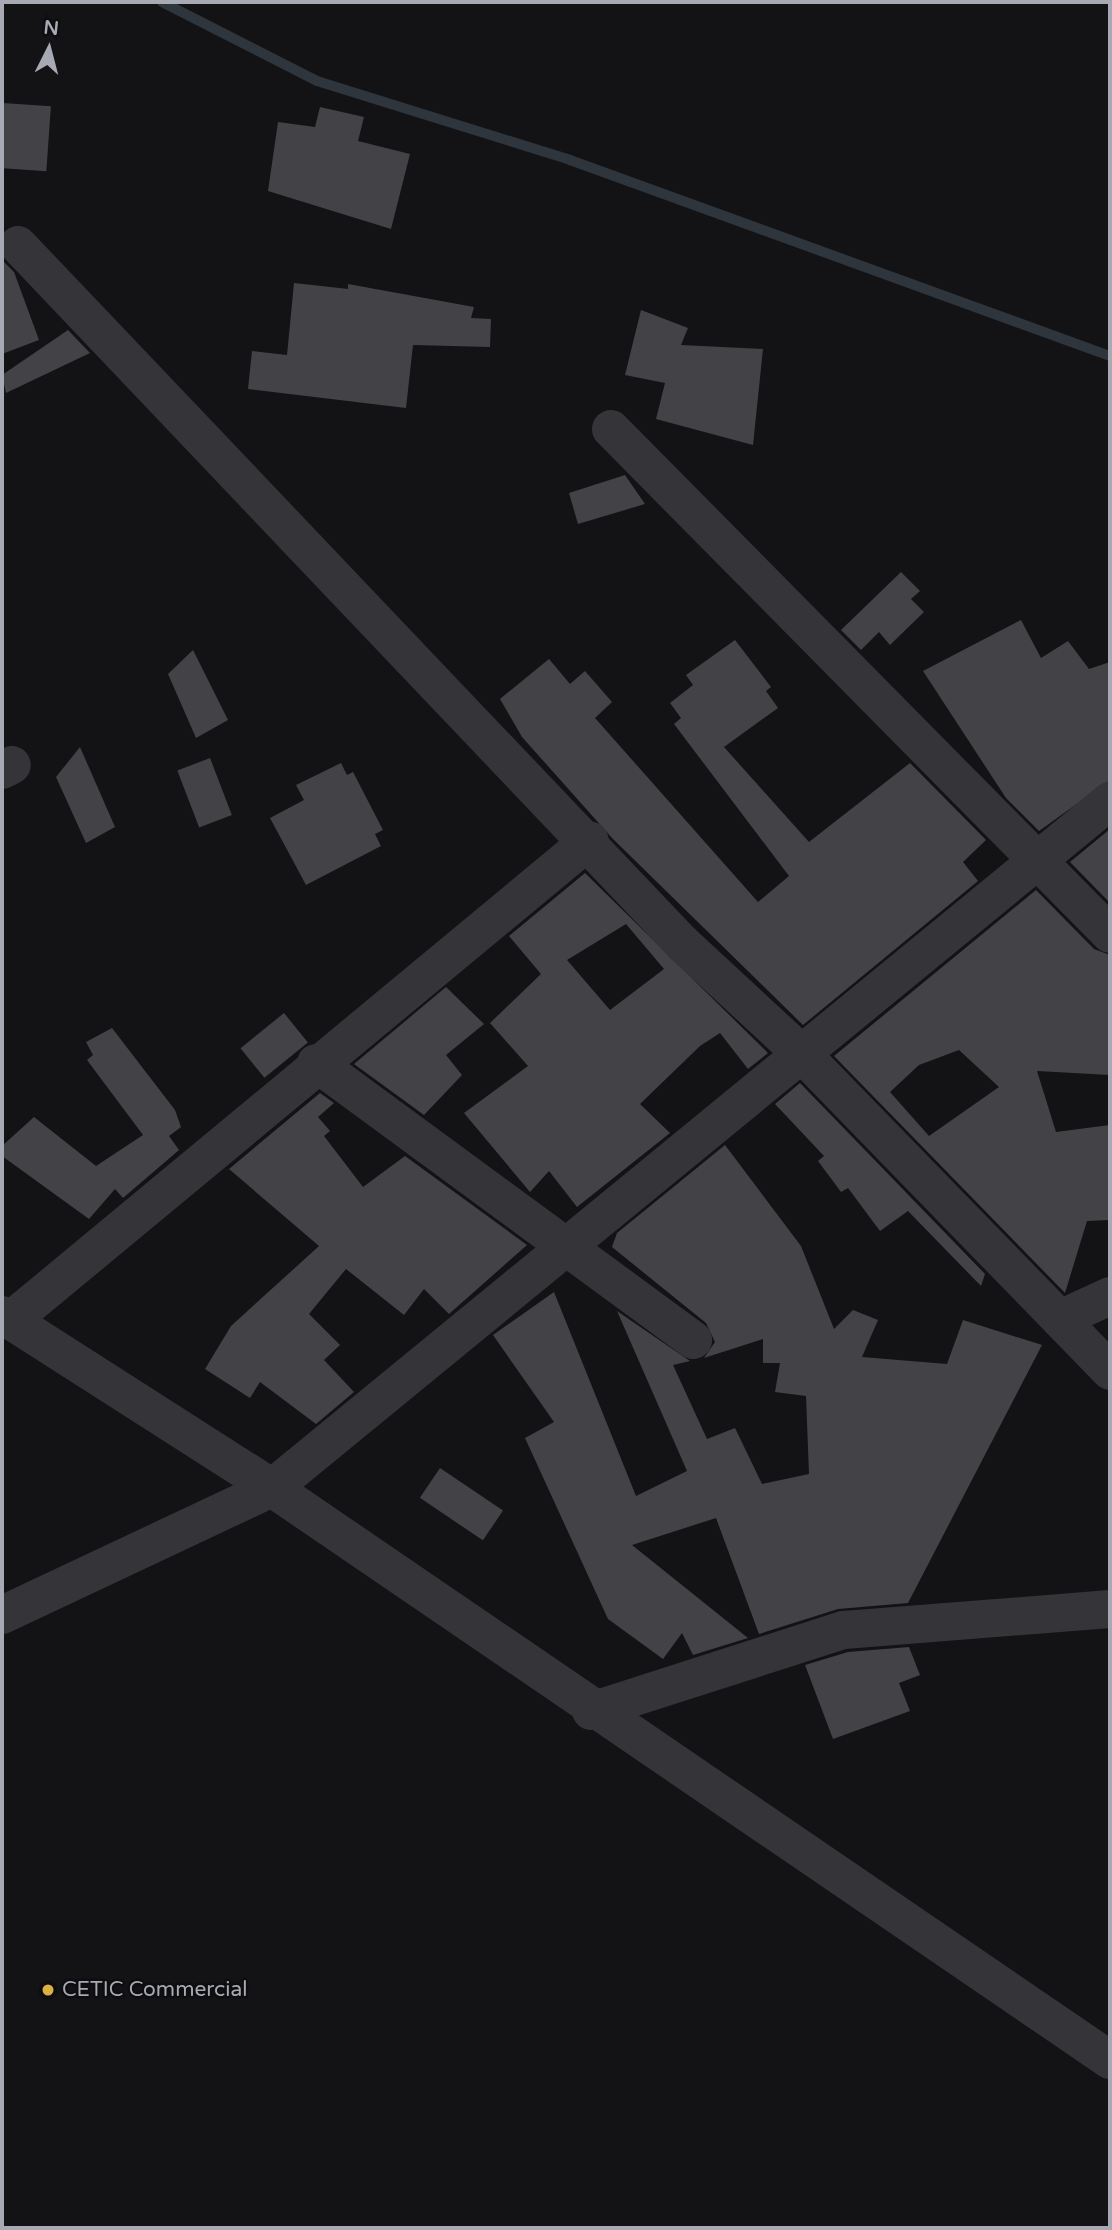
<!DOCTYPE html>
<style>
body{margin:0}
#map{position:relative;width:1112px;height:2230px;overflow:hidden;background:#131315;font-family:"Varela Round",sans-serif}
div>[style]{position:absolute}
.stream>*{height:10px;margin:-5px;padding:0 5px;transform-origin:5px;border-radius:5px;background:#2e353c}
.building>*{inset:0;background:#434347;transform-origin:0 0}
.minor>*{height:38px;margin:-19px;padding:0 19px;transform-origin:19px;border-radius:19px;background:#353539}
.dots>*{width:19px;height:19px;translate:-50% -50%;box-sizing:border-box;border:4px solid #0e0e10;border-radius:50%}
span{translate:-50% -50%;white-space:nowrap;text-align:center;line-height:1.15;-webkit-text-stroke:5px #0e0e10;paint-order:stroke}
.poi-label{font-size:21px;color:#a7aab3}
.left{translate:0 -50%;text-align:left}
.frame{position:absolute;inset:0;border:4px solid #a7aab3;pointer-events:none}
.north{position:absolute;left:14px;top:14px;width:70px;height:70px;-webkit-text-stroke:5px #0e0e10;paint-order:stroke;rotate:6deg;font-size:19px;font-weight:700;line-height:28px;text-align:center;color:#a7aab3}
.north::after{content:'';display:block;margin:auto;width:24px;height:32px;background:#a7aab3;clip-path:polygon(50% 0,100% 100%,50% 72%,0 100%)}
</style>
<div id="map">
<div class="stream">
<div style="left:162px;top:2px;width:174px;rotate:27deg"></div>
<div style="left:317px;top:81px;width:265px;rotate:17.3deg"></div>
<div style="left:570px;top:160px;width:574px;rotate:19.95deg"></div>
</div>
<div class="building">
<div style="left:3px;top:103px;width:48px;height:65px;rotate:4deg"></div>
<div style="clip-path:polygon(320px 107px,364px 117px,358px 141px,410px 154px,391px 229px,268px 191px,278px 122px,315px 127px)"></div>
<div style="clip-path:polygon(2px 260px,14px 272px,39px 340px,2px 354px)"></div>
<div style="clip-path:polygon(294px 283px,348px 289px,348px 284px,474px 307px,471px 318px,491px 319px,490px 347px,413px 345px,406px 408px,248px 389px,252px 351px,287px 355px)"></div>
<div style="clip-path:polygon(641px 310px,688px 328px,681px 345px,763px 349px,753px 445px,656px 419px,665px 383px,625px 375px)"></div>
<div style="clip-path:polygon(68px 330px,90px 353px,6px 393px,2px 375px)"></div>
<div style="clip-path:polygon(625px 475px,645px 504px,578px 524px,569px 493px)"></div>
<div style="clip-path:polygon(901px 572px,920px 591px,911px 599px,924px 612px,890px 645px,879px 632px,861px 650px,841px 630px)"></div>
<div style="clip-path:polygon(1021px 620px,1041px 658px,1068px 641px,1089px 669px,1110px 662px,1110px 780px,1039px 831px,1006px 798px,923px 671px)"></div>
<div style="clip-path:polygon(735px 640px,771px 687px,766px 691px,778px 708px,724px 747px,809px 842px,910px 763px,986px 840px,963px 862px,978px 881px,803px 1025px,613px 839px,522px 737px,500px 699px,549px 659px,570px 684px,585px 671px,612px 702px,595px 718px,758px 902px,789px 876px,674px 724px,681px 718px,670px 703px,693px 685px,686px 675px)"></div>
<div style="clip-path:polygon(193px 650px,228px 720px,196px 738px,168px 674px)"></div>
<div style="clip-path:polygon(80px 747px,115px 827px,86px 843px,56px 777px)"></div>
<div style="left:210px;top:758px;width:61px;height:35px;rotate:69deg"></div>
<div style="clip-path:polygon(341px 763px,347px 775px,353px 772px,383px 830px,375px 834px,381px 846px,306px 885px,270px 818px,304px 800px,296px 785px)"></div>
<div style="clip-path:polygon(1110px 829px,1110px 903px,1070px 862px)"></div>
<div style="clip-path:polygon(evenodd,585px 873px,768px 1053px,748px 1069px,720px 1033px,700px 1046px,640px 1104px,670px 1133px,577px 1207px,549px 1171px,530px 1192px,464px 1113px,528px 1066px,490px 1023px,541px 974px,509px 936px,585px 873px,626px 924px,664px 969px,610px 1010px,567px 960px,626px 924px)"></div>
<div style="clip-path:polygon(evenodd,1036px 890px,1094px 949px,1110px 955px,1110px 1075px,1037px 1071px,1056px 1132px,1110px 1125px,1110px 1220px,1087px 1221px,1065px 1293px,834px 1056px,1036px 890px,959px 1050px,999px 1087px,929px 1136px,890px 1092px,919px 1065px,959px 1050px)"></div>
<div style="clip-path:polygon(446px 987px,484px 1024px,446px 1055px,462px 1075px,424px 1115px,354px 1064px)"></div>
<div style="left:284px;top:1013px;width:38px;height:56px;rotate:51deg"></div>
<div style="clip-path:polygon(112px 1028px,175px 1110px,181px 1127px,169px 1136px,179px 1150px,123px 1198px,115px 1189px,89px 1219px,2px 1156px,2px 1146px,34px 1117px,96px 1166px,143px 1135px,87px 1060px,93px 1055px,86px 1042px)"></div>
<div style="clip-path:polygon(800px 1083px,985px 1274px,981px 1286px,908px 1211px,880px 1231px,848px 1188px,841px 1192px,818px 1161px,824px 1156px,775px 1104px)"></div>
<div style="clip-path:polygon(320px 1093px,334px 1103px,318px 1117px,330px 1131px,324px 1136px,363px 1187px,405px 1156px,527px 1245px,449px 1314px,424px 1289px,404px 1315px,346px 1269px,309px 1314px,340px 1345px,324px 1360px,354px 1392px,316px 1424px,260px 1382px,250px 1398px,205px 1369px,231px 1326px,319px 1246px,229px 1169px)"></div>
<div style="clip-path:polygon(725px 1145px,801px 1246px,834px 1329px,853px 1310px,878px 1320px,862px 1357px,947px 1364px,963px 1320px,1042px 1345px,908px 1603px,838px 1609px,759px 1634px,716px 1518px,632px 1545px,748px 1638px,693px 1655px,682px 1633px,663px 1659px,608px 1619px,525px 1438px,554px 1422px,493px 1335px,554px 1292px,636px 1496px,687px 1471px,617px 1311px,690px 1361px,673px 1365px,707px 1439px,735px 1428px,762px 1484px,809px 1474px,806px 1396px,775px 1392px,780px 1363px,763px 1363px,763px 1339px,704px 1358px,715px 1342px,706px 1323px,612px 1247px,617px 1233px)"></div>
<div style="left:440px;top:1468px;width:76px;height:36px;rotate:34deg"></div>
<div style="clip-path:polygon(909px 1647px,920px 1675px,899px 1683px,910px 1711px,833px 1739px,805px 1665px,848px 1652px)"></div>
</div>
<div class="minor">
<div style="left:18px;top:245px;width:963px;rotate:46.43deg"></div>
<div style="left:682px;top:943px;width:166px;rotate:42.8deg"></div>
<div style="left:804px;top:1056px;width:439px;rotate:45.8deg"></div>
<div style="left:611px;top:429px;width:710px;rotate:45.34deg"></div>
<div style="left:2px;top:770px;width:11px;rotate:-27deg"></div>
<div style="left:316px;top:1063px;width:468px;rotate:36.3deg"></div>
<div style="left:2px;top:1315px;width:321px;rotate:32.6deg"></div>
<div style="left:272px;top:1488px;width:1015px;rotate:34.32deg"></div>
<div style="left:1060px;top:1319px;width:55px;rotate:-24.7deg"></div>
<div style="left:10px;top:1321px;width:753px;rotate:-39.67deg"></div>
<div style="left:2px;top:1615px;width:298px;rotate:-25.2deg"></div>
<div style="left:272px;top:1488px;width:1084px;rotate:-39.35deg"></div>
<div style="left:591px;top:1711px;width:266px;rotate:-17.8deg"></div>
<div style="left:844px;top:1630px;width:267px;rotate:-4.5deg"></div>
</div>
<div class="dots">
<div style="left:48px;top:1990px;background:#dbb045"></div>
</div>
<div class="poi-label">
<span class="left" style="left:62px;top:1990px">CETIC Commercial</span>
</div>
<div class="frame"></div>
<div class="north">N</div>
</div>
